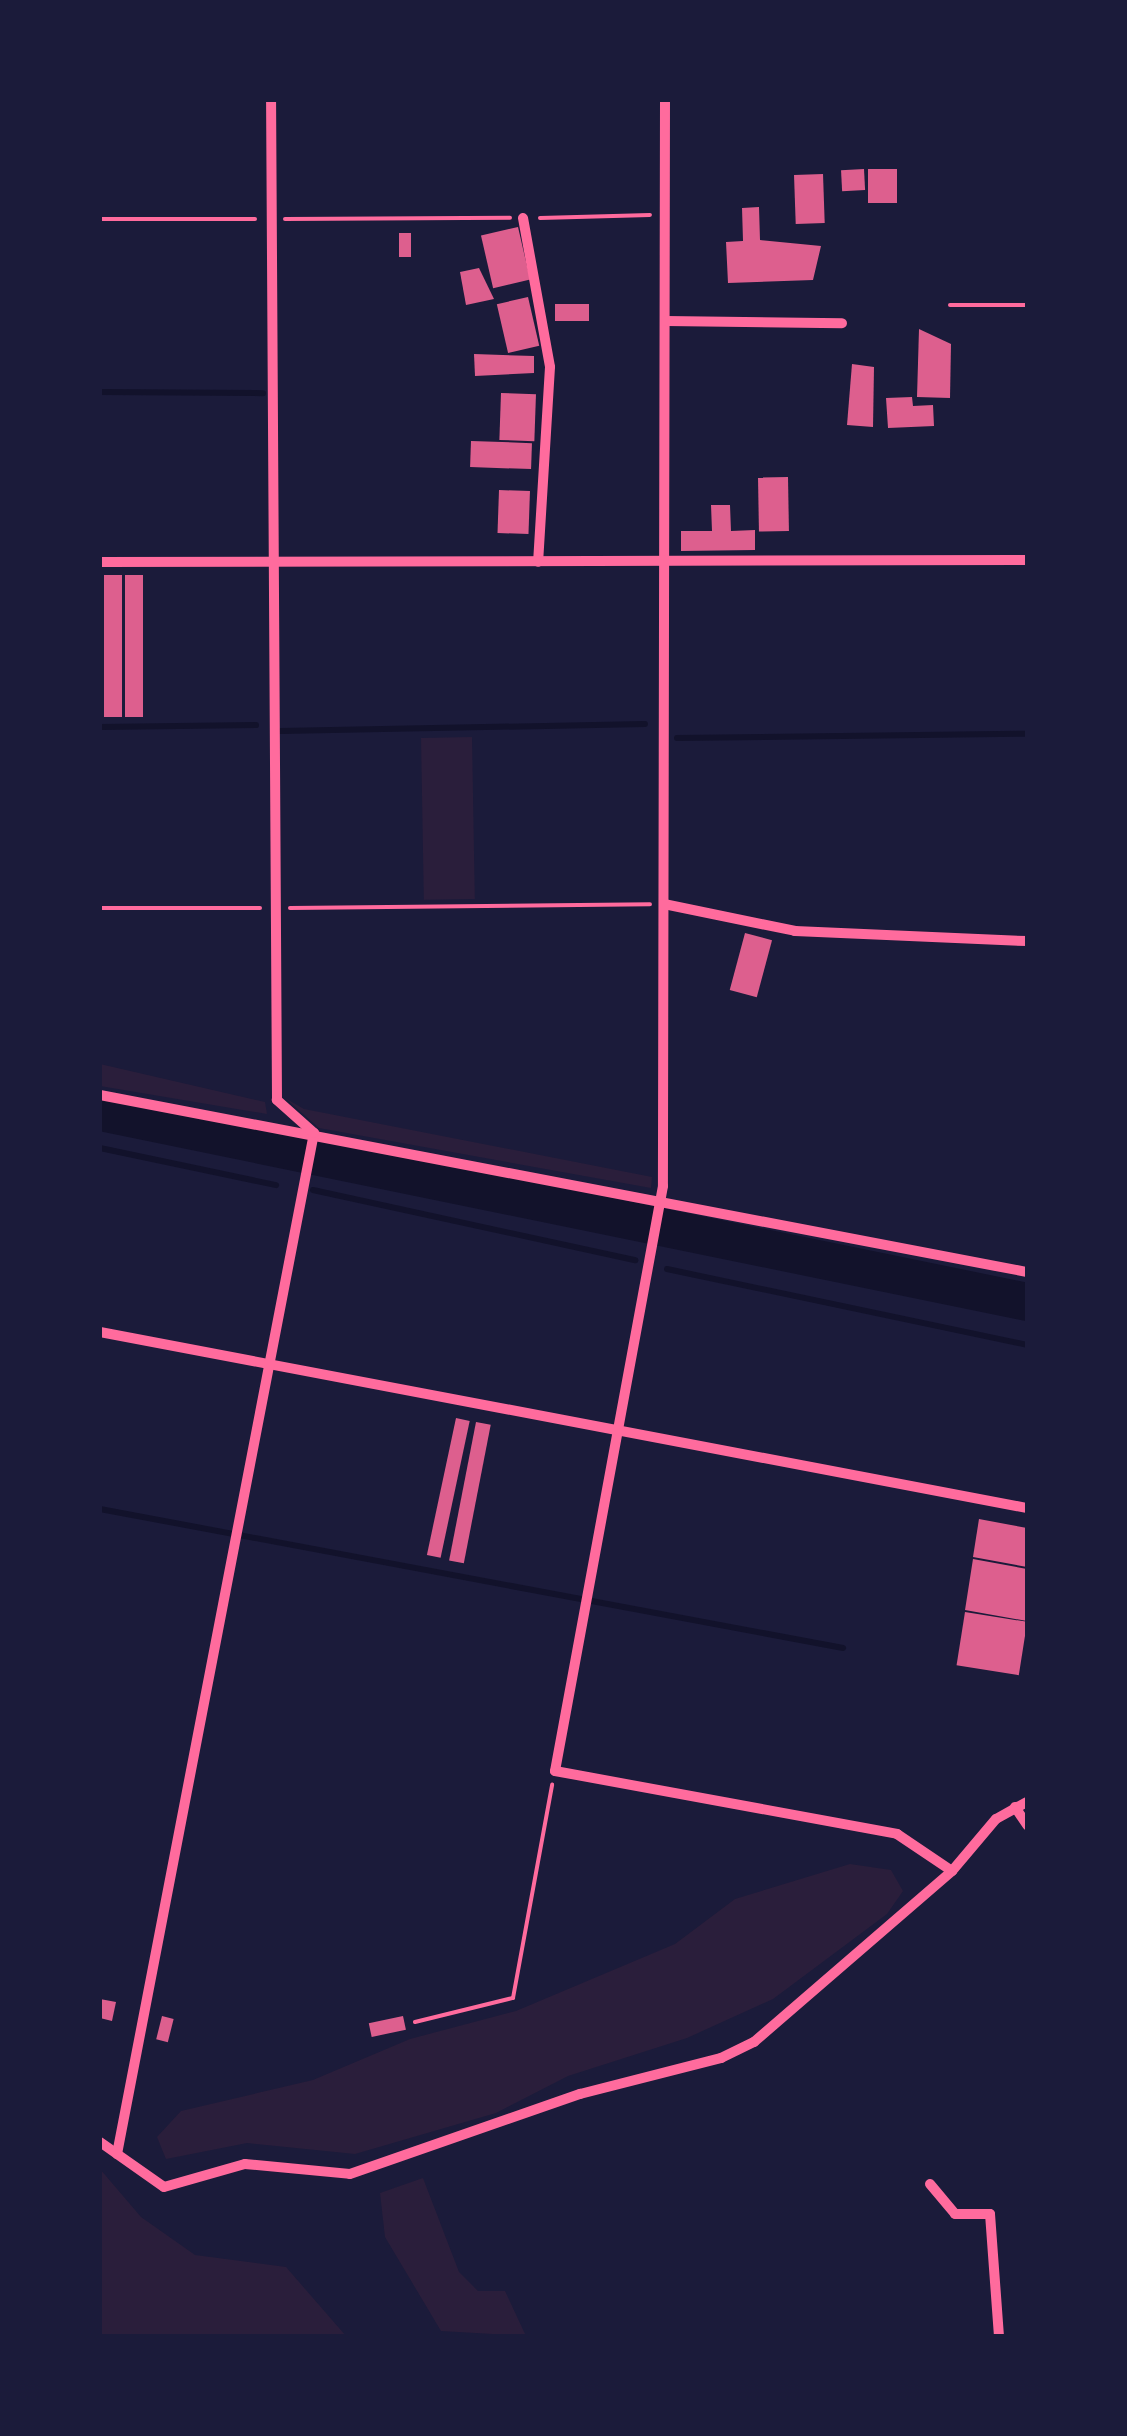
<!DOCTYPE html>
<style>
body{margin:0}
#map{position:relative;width:1127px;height:2436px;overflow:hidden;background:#1b1b3a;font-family:"Fira Sans Condensed",sans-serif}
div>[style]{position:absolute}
.green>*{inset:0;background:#2a1e3b;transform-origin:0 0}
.stream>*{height:6px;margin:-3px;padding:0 3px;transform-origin:3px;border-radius:3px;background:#12122b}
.river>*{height:38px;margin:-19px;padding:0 19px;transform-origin:19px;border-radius:19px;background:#12122b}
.building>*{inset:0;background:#dd5f8e;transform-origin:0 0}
.path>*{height:4px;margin:-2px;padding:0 2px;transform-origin:2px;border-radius:2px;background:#ff6b9d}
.minor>*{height:10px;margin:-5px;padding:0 5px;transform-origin:5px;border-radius:5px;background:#ff6b9d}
span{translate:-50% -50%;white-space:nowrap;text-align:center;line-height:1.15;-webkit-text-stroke:10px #1b1b3a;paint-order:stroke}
.frame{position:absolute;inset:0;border:102px solid #1b1b3a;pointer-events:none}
</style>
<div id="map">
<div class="green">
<div style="left:472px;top:737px;width:162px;height:51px;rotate:89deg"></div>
<div style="clip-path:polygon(100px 1064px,265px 1102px,267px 1114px,100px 1086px)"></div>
<div style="clip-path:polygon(285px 1098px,304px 1109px,652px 1177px,651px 1188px,319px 1128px)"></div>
<div style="clip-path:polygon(850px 1864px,891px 1870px,903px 1891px,887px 1914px,773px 1999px,687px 2038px,568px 2076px,496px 2113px,355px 2154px,247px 2143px,166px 2159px,157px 2137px,181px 2111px,313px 2080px,410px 2039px,516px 2011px,675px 1944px,735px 1899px)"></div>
<div style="clip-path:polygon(100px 2169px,141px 2217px,195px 2255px,286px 2267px,346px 2336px,100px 2336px)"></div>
<div style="clip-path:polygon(423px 2178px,459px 2272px,478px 2291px,505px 2291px,526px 2336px,441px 2331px,385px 2237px,380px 2193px)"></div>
</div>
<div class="stream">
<div style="left:100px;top:392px;width:163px;rotate:0.4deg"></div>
<div style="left:100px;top:727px;width:156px;rotate:-0.7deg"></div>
<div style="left:281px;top:731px;width:364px;rotate:-1.1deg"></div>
<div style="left:677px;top:738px;width:350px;rotate:-0.7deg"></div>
<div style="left:100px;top:1148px;width:180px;rotate:11.9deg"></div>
<div style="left:313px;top:1190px;width:330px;rotate:12.3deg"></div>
<div style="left:667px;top:1269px;width:368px;rotate:11.9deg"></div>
<div style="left:100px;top:1509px;width:756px;rotate:10.6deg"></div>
</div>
<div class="river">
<div style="left:100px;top:1112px;width:946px;rotate:11.58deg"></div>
</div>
<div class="building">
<div style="left:864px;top:169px;width:21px;height:23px;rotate:87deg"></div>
<div style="left:897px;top:169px;width:34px;height:29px;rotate:90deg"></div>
<div style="left:823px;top:174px;width:49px;height:29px;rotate:88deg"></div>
<div style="clip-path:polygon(759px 207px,760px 240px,821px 246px,813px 280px,728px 283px,726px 242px,743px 241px,742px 208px)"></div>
<div style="left:518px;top:227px;width:54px;height:38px;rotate:77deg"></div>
<div style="left:399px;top:233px;width:12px;height:24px"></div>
<div style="clip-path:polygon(479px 268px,494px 299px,466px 305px,460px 272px)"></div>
<div style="left:528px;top:297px;width:50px;height:32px;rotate:77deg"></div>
<div style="left:555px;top:304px;width:34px;height:17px"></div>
<div style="clip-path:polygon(919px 329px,951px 344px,950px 398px,917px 397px)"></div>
<div style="clip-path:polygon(474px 354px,534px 356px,534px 373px,475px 376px)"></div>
<div style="clip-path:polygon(852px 364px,874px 367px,873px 427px,847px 425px)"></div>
<div style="left:501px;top:393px;width:35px;height:47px;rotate:2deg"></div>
<div style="clip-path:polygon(912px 397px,913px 406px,933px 405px,934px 426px,888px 428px,886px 398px)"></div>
<div style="left:471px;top:441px;width:61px;height:26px;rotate:2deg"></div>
<div style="left:788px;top:477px;width:54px;height:30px;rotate:89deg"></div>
<div style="left:499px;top:490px;width:31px;height:43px;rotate:2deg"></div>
<div style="clip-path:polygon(711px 505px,730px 505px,731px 531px,755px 530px,755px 550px,681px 551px,681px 531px,712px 531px)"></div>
<div style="left:104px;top:575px;width:18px;height:142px"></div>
<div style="left:125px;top:575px;width:18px;height:142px"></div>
<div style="left:745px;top:933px;width:28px;height:59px;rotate:15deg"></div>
<div style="left:456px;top:1418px;width:14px;height:140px;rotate:12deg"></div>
<div style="left:476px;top:1422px;width:15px;height:141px;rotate:11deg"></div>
<div style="clip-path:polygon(979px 1519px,1027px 1528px,1027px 1567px,973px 1557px)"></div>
<div style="clip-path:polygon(973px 1559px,1027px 1569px,1027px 1621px,965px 1610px)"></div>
<div style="left:965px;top:1612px;width:63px;height:54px;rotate:9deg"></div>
<div style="clip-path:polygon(100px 1999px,116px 2002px,112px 2021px,100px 2018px)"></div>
<div style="left:162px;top:2016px;width:12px;height:24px;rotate:14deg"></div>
<div style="left:403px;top:2016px;width:14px;height:35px;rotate:78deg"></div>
</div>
<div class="path">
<div style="left:540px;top:218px;width:110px;rotate:-1.6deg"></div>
<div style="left:100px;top:219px;width:155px"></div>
<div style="left:285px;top:219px;width:225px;rotate:-0.3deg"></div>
<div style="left:950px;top:305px;width:77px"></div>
<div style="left:100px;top:908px;width:160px"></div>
<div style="left:290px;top:908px;width:360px;rotate:-0.6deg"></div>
<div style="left:415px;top:2022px;width:101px;rotate:-13.8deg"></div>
<div style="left:513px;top:1998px;width:217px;rotate:-79.6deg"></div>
</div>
<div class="minor">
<div style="left:665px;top:100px;width:1086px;rotate:90.11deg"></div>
<div style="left:663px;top:1186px;width:595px;rotate:100.46deg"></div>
<div style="left:555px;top:1771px;width:348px;rotate:10.4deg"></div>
<div style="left:897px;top:1834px;width:66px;rotate:33.9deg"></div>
<div style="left:523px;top:218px;width:151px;rotate:79.7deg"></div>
<div style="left:550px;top:367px;width:195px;rotate:93.5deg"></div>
<div style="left:666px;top:321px;width:176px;rotate:0.7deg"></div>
<div style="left:100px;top:562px;width:927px;rotate:-0.12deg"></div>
<div style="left:664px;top:904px;width:134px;rotate:11.6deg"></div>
<div style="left:795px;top:931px;width:232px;rotate:2.5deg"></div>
<div style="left:100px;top:1095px;width:944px;rotate:10.81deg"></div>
<div style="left:100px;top:1332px;width:944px;rotate:10.75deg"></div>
<div style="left:1015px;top:1807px;width:22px;rotate:56deg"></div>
<div style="left:100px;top:2142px;width:78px;rotate:35.1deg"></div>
<div style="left:164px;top:2187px;width:84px;rotate:-15.9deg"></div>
<div style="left:245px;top:2164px;width:105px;rotate:5.4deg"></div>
<div style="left:350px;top:2174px;width:244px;rotate:-19.2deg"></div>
<div style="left:580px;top:2094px;width:146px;rotate:-14.3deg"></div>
<div style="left:721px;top:2058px;width:37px;rotate:-26deg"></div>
<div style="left:754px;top:2042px;width:262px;rotate:-40.8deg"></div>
<div style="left:952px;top:1871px;width:68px;rotate:-49.8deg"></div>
<div style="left:996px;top:1819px;width:35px;rotate:-29deg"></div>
<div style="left:117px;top:2154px;width:1040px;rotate:-79.08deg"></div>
<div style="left:314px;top:1133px;width:50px;rotate:-138.3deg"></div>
<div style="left:277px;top:1100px;width:1000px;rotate:-90.34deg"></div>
<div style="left:930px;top:2184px;width:39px;rotate:50deg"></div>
<div style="left:955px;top:2214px;width:35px"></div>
<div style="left:990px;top:2214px;width:122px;rotate:85.8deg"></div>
</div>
<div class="frame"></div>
</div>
